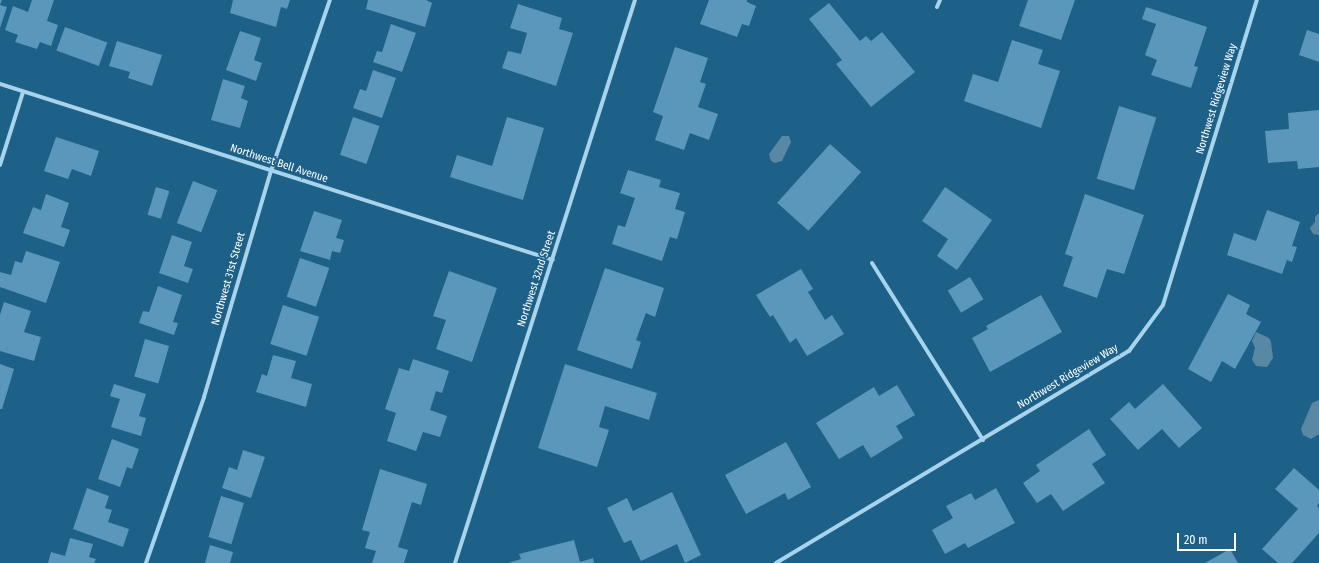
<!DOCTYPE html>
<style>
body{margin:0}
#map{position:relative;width:1319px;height:563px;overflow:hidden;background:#1d6088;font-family:"Fira Sans Condensed",sans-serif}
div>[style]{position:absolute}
.water>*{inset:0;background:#5988a4}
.building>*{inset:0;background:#5a97ba;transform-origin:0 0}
.minor>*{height:4px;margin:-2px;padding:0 2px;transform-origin:2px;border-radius:2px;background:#a7d3eb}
span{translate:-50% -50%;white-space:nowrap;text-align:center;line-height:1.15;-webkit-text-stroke:3.5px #1d6088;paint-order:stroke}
.street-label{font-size:11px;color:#fff}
.scale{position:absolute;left:1177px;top:533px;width:59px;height:18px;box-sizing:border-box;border:2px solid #fff;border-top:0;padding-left:5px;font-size:12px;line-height:14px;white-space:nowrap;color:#fff;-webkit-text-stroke:3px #1d6088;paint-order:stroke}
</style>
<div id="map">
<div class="water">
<div style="clip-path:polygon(782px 136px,789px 136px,791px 142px,782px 161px,775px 163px,771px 161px,769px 154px)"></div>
<div style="clip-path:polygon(1319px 213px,1319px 235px,1313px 234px,1310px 228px,1315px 222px,1315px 217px)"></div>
<div style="clip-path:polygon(1256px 332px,1269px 338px,1271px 342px,1273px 358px,1267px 367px,1256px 366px,1252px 360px,1255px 348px,1252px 341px)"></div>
<div style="clip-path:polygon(1319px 400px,1319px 434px,1311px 439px,1303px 435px,1301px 429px,1312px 403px)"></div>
</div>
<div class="building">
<div style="clip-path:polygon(0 0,2px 0,0 5px,7px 7px,0 28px)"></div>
<div style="clip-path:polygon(32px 0,54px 0,47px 21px,58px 25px,51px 46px,40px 42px,37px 49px,15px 42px,18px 35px,5px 30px,13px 6px,28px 12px)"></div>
<div style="clip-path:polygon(233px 0,290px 0,287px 9px,281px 7px,276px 27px,230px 13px)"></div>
<div style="clip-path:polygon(368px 0,426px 0,432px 3px,425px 27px,366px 9px)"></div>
<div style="clip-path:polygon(709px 0,747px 0,747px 2px,756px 6px,749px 26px,742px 24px,737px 37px,700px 24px)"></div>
<div style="clip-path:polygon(1028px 0,1075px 0,1061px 40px,1019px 26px)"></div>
<div style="clip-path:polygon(829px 3px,860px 41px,866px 36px,871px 41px,882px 32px,915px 72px,871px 107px,836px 64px,842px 60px,809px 19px)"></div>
<div style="clip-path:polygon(518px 4px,562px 18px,559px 29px,573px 33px,556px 86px,502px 68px,508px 51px,521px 54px,527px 33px,510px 28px)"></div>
<div style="clip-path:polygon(1146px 7px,1207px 27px,1194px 66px,1198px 67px,1191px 88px,1151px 75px,1157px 60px,1145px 55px,1156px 24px,1142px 19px)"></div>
<div style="clip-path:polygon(391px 24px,416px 33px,402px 72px,373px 62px,377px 51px,382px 52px)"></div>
<div style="left:65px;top:27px;width:45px;height:25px;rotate:20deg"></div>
<div style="clip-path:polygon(1307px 30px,1319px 34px,1319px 62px,1299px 55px)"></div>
<div style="clip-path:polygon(240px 31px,261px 38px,254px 60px,262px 63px,256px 81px,226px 70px)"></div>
<div style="clip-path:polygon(1012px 40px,1043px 50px,1038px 64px,1060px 71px,1041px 128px,964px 101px,973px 74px,998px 82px)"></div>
<div style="clip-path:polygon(117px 41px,162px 55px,152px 86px,128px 78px,130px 72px,109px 66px)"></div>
<div style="clip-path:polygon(675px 47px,708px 58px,700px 82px,706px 84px,698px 107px,718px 114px,709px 140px,690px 133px,684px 150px,655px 140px,663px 116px,653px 112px)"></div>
<div style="clip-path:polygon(373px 70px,396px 78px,382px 118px,353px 108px,360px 89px,366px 91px)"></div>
<div style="clip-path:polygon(223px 79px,245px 86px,241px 98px,248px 101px,240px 128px,211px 120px)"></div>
<div style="left:1119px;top:106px;width:39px;height:76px;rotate:17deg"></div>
<div style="clip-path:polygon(1319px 110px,1319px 167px,1298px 169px,1297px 161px,1268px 163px,1265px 131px,1289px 129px,1288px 113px)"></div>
<div style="left:353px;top:117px;width:28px;height:40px;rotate:19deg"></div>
<div style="clip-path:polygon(507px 117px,544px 128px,523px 200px,450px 177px,457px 155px,492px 166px)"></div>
<div style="clip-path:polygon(56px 137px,99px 151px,91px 176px,72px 169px,68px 179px,44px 171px)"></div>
<div style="left:830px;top:144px;width:42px;height:79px;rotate:42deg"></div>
<div style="clip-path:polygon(628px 170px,661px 180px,659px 187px,680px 193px,675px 209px,685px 212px,677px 239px,670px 237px,662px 261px,612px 244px,618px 225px,625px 227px,635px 198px,620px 193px)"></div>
<div style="left:193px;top:181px;width:26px;height:45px;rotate:21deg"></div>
<div style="left:156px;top:187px;width:14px;height:29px;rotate:17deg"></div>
<div style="clip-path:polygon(945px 187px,992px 220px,957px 270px,937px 256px,948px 239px,922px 221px)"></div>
<div style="clip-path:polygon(46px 194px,69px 203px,61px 227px,70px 230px,64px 247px,23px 233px,33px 207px,41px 210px)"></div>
<div style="clip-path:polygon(1085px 194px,1144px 215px,1124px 274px,1107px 269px,1097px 298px,1063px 286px,1073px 257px,1065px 254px)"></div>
<div style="clip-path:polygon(1267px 210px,1300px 222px,1292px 246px,1297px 247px,1292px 262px,1287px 260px,1282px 274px,1227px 255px,1234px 233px,1256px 241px)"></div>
<div style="clip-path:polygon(314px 211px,342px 220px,336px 238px,344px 240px,340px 253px,332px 251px,330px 260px,300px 251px)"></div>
<div style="clip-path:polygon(172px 235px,192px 242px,184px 266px,193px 269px,188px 283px,159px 273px)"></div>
<div style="clip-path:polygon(26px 251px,60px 262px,46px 303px,0 287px,0 272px,11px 275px,15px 261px,22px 263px)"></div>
<div style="left:300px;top:258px;width:31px;height:41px;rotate:19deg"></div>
<div style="clip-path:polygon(605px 268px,664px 288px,655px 317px,646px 313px,636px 340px,641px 342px,632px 369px,577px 350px)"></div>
<div style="clip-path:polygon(801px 269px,813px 289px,808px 292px,825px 320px,832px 315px,844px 334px,807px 356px,796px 338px,790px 343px,773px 315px,770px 317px,756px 295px)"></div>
<div style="clip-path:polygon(449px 271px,497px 288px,472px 362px,436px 349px,446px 320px,433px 316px)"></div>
<div style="left:970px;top:277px;width:26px;height:26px;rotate:59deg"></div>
<div style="clip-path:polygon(158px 286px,182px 295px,173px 322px,178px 323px,174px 335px,139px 323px,143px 311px,149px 312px)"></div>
<div style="clip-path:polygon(1228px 294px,1250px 305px,1246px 314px,1261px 322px,1235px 369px,1222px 361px,1211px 382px,1188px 369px)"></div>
<div style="clip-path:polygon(1041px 295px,1062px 332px,990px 372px,972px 338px,988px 329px,986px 326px)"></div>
<div style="clip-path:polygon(4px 302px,31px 311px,24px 332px,41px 337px,34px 361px,0 351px,0 315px)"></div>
<div style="left:283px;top:305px;width:38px;height:41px;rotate:18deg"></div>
<div style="left:145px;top:339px;width:25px;height:39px;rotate:16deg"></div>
<div style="clip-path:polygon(273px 355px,296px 361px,291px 378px,312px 384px,306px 407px,256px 392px,262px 374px,267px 376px)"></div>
<div style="clip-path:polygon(413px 359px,449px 371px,442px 393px,436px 391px,430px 410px,447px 416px,440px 437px,423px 432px,416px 451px,387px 441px,396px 413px,385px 409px,399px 368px,409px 371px)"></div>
<div style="clip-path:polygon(0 364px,14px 369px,2px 409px,0 409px)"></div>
<div style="clip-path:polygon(565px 364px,657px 393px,649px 420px,605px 406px,599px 427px,609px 430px,597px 467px,538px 448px)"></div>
<div style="clip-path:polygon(114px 384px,146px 394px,139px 416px,146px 418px,141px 436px,111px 427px,120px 399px,110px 396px)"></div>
<div style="clip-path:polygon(1163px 384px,1202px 428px,1179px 448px,1162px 429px,1138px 450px,1110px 419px,1129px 402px,1135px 409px)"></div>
<div style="clip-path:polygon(897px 385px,915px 415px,896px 426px,903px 438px,871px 458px,863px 445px,839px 459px,816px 423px,874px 387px,879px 396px)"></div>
<div style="clip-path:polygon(1089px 429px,1106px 455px,1092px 464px,1105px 483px,1063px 511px,1051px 494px,1037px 503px,1023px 483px,1040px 471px,1036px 465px)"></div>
<div style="clip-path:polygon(112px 439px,139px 449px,132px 469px,127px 467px,120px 487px,98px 479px)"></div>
<div style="clip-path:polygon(786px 442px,811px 487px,788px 500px,785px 493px,746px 514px,725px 475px)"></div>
<div style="clip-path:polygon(243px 450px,265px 457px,251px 498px,222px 488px,229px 467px,237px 470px)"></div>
<div style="clip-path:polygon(1294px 468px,1319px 490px,1319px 503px,1317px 506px,1319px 508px,1319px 533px,1292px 563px,1278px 563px,1262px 549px,1298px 509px,1275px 489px)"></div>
<div style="clip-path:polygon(380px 469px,427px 484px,421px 505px,412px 502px,398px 547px,408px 550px,404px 563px,372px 563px,376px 551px,365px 548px,370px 532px,362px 530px)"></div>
<div style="clip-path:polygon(87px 488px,109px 496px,105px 508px,112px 510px,108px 522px,129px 529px,123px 547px,73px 529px)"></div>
<div style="clip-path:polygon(996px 488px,1015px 523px,968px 548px,965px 543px,945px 554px,932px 530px,953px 518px,946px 506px,971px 493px,975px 500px)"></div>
<div style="clip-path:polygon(672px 492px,701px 555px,685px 563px,677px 544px,641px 561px,631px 540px,624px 543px,607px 508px,627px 498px,633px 511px)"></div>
<div style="left:221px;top:496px;width:24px;height:43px;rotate:17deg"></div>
<div style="clip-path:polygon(70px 538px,93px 544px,89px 557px,96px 559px,94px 563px,48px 563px,51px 552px,65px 556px)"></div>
<div style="clip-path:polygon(574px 540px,580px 562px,593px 558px,594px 563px,508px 563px,521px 559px,519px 554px)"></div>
<div style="clip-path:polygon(210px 545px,233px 552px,230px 563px,205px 563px)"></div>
<div style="clip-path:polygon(1230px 549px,1238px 563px,1205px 563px)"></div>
</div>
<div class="minor">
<div style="left:937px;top:7px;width:8px;rotate:-67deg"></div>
<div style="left:0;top:84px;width:580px;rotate:17.65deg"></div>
<div style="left:0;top:165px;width:77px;rotate:-72.5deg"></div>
<div style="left:872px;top:263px;width:209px;rotate:57.9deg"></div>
<div style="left:146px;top:563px;width:176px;rotate:-70.7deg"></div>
<div style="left:204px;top:397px;width:236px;rotate:-73.5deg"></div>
<div style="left:271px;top:171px;width:181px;rotate:-71deg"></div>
<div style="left:455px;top:563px;width:591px;rotate:-72.27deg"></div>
<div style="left:776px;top:563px;width:412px;rotate:-31deg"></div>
<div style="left:1129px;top:351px;width:57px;rotate:-53.5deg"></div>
<div style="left:1163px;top:305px;width:319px;rotate:-72.9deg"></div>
</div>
<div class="street-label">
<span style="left:1217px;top:99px;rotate:-73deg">Northwest Ridgeview Way</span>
<span style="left:279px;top:164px;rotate:18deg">Northwest Bell Avenue</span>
<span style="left:229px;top:279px;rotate:-74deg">Northwest 31st Street</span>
<span style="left:537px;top:279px;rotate:-72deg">Northwest 32nd Street</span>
<span style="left:1068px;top:377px;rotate:-31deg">Northwest Ridgeview Way</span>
</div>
<div class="scale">20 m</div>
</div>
